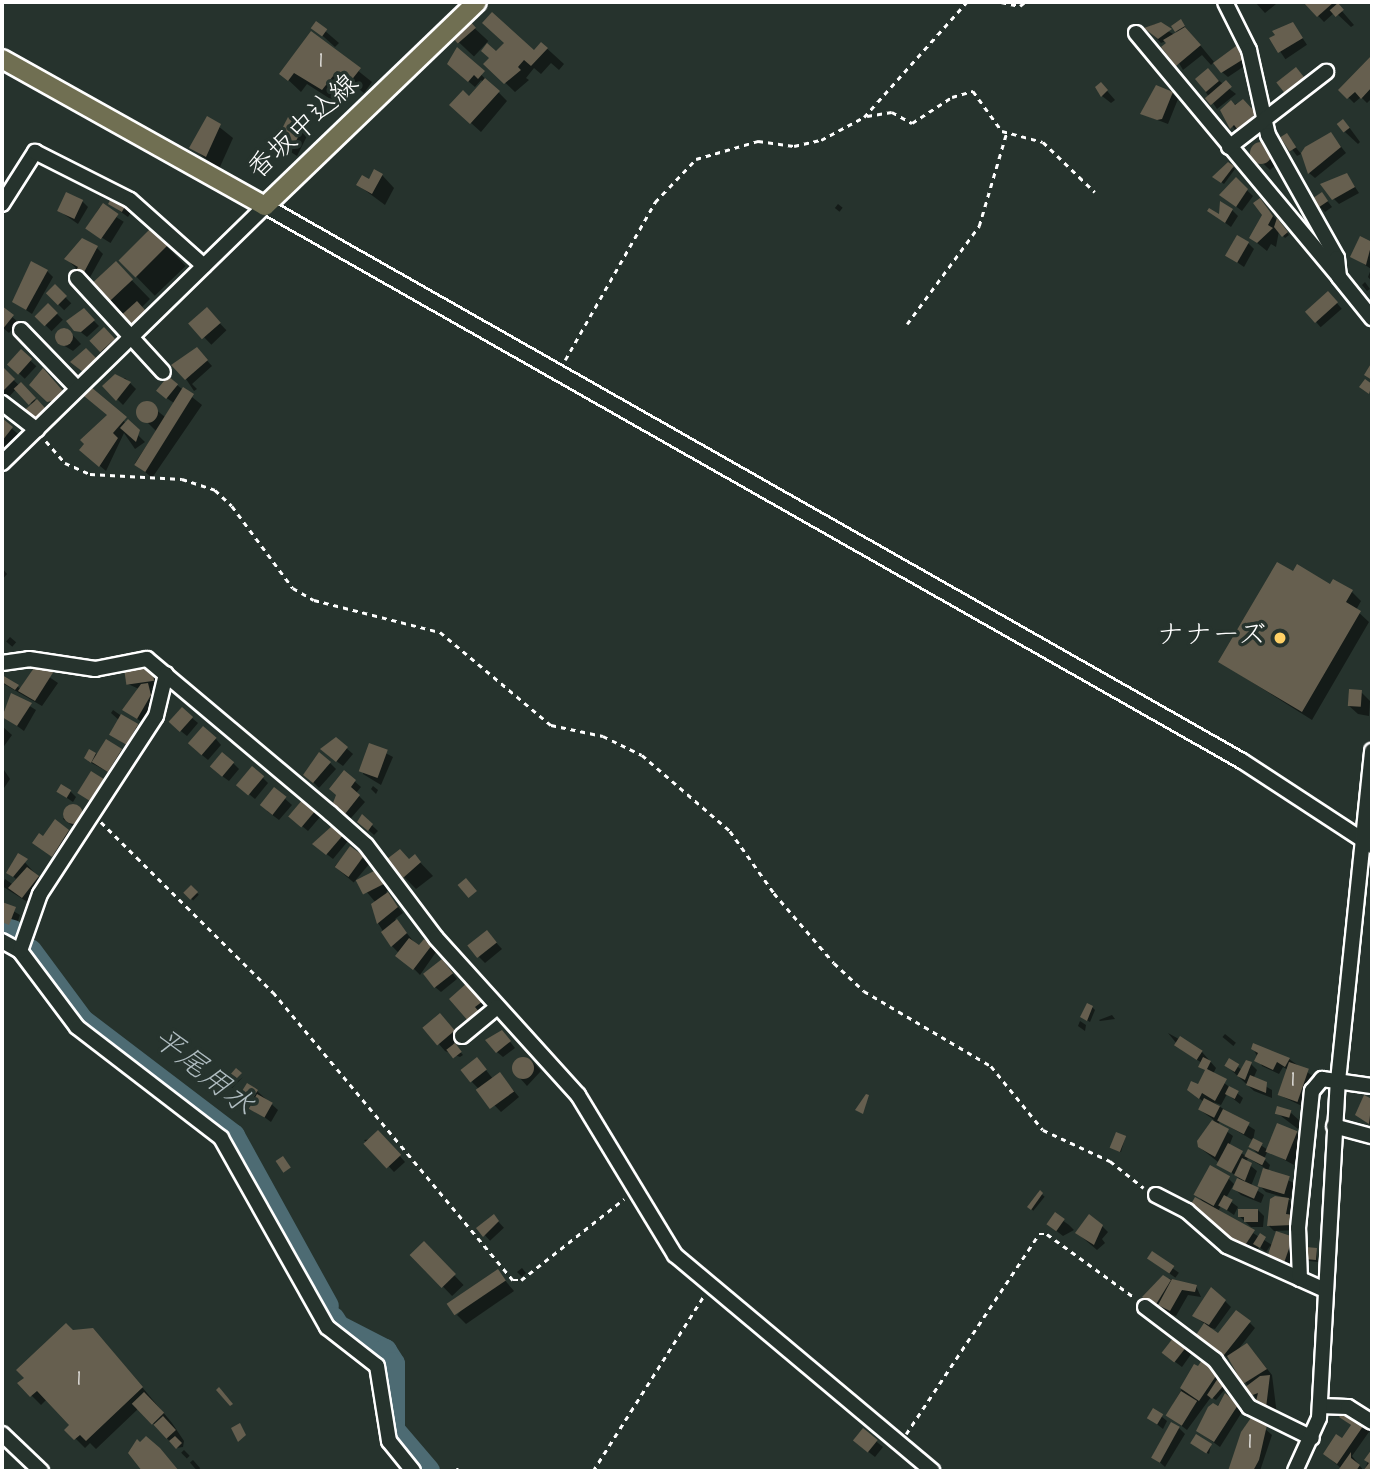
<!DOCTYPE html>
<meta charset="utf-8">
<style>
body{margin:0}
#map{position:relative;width:1374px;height:1473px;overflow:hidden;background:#26332d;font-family:Dekko,"Klee One",sans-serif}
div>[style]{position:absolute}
.shadow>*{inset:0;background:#0007;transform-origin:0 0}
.river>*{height:24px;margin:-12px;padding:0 12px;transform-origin:12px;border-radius:12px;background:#4d6b73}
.building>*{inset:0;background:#665f4f;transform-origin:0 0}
.round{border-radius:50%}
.path>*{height:2.5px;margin-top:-1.25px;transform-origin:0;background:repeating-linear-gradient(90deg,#fff 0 5px,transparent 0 10px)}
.roads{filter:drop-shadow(2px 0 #fff) drop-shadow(-2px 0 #fff) drop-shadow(0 2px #fff) drop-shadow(0 -2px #fff)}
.minor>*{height:14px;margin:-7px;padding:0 7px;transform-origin:7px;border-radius:7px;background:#26332d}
.major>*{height:18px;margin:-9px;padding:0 9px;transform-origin:9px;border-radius:9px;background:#706f52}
.dots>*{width:19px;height:19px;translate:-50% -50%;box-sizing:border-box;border:4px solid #26332d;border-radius:50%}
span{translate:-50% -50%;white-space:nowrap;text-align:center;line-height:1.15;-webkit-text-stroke:7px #26332d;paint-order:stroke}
.number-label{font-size:24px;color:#d9d7d3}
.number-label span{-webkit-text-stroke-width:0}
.street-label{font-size:28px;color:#fff}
.poi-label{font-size:28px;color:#fff}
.right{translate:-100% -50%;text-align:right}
.water-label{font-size:30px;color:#afbcc0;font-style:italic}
.frame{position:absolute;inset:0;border:4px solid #fff;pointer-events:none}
</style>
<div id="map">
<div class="shadow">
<div style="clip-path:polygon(1255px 2px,1274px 2px,1276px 4px,1265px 13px)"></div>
<div style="clip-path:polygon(1305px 2px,1334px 2px,1354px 25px,1351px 27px,1335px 12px,1324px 22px)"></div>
<div style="clip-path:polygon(1181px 22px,1214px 62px,1211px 65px,1202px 55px,1183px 70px,1166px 41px,1161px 43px,1147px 28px,1155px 24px,1175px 35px)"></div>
<div style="clip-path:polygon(317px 24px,339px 43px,335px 47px,314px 28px)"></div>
<div style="left:470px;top:24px;width:25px;height:21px;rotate:43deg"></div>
<div style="left:1293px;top:24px;width:25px;height:26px;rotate:56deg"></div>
<div style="clip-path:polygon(312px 34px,372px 82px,364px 93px,350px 82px,335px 102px,307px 84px,301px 92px,282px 74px)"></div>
<div style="clip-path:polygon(542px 44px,564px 64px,559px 70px,551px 63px,541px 74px,534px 68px,526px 78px,529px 80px,515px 92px,486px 64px,496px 54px,534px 53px)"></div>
<div style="clip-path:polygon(1236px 49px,1249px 63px,1228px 77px,1222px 72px)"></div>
<div style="clip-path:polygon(457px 50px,507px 101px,481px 132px,461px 114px,484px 82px,481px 80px,475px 87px,455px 70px)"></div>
<div style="clip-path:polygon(1372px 58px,1372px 98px,1367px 103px,1361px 97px,1354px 103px,1341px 90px)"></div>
<div style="clip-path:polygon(1213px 76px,1236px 94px,1217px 109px,1197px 79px)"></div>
<div style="clip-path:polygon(1101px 84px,1115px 100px,1111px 103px,1102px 96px)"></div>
<div style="clip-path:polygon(1172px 93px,1178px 99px,1168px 124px,1142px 114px)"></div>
<div style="clip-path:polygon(1242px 101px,1260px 120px,1237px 133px,1222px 110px)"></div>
<div style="clip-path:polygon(208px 118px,233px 138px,219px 169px,192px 148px)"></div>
<div style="clip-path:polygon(303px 126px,309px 132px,297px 156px,275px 142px)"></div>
<div style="clip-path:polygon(1349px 127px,1360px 142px,1358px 144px,1345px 132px)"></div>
<div style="clip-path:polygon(1331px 134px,1346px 153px,1315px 178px,1309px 173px)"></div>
<div style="clip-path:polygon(1286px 135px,1301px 154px,1297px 156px,1283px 137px)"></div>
<div style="clip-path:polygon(1261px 142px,1278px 163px,1270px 170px,1250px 151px)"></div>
<div style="clip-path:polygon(1228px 164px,1235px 169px,1224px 184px,1214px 177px)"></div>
<div style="clip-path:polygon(382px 175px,394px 188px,385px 205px,358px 185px)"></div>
<div style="clip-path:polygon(1347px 175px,1359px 193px,1339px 204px,1333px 198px)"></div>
<div style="clip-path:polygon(1236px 180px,1253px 196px,1242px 211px,1221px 195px)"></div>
<div style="clip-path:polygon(1322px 194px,1332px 207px,1325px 212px,1319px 206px)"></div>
<div style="clip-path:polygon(1260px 200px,1289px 235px,1285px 238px,1279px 231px,1276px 247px,1271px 244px,1267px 251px,1251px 238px,1264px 215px)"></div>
<div style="clip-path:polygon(82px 201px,88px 207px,78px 224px,58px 210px)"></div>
<div style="clip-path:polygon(110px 204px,125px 206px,131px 212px,128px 217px)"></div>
<div style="left:838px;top:204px;width:6px;height:5px;rotate:39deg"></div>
<div style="left:100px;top:207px;width:28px;height:25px;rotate:32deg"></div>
<div style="clip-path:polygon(1232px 210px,1238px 216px,1231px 227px,1209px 211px,1221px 217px)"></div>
<div style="left:151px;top:230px;width:50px;height:43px;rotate:46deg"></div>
<div style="clip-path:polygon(1361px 238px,1372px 244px,1372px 282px,1368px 277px,1371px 269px,1352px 256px)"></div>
<div style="clip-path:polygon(1248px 243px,1254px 249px,1244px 267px,1228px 256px)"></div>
<div style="clip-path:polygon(97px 248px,103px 254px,88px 281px,67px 259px)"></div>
<div style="clip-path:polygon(116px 264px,150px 299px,141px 308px,153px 321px,140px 334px,93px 286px)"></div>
<div style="clip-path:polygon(47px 271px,53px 277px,32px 314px,14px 302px)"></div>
<div style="clip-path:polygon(1365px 282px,1370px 289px,1367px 291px,1362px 285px)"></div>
<div style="left:55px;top:287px;width:23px;height:10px;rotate:45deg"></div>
<div style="left:1328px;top:293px;width:21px;height:28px;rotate:49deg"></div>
<div style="left:48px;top:305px;width:21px;height:16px;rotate:45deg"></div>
<div style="clip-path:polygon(2px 308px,18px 322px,9px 333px,2px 327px)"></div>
<div style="left:207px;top:310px;width:28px;height:21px;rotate:46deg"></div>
<div style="clip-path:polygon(84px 311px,99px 326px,87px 337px,68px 322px)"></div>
<div style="clip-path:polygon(66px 328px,81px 344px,73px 351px,55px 340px)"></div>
<div style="left:104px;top:329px;width:22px;height:17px;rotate:47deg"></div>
<div style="clip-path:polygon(86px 350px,101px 365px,89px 377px,78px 367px)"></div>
<div style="left:21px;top:352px;width:21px;height:17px;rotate:43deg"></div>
<div style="clip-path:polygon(202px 355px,212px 366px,192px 384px,197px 389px,194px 391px,186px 379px)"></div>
<div style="clip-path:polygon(2px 369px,47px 412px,37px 421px,27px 411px,33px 405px,16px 389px,8px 398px,2px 392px)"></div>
<div style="clip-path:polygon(49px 377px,67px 398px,54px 407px,32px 385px)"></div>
<div style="clip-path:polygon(125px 378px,136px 389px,123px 405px,104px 386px)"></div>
<div style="clip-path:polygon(177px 385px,202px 405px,152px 478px,135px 463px,156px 431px,137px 412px,145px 401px,165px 417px,174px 403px,165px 397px)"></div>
<div style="clip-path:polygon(91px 389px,145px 442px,135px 449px,124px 433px,106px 471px,87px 455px,109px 416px)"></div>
<div style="clip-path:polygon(2px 420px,18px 434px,3px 456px,2px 455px)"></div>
<div style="clip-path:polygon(2px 568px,7px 574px,2px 580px)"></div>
<div style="clip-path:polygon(1331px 586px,1352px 592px,1361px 601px,1356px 610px,1369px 622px,1312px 720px,1220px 662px)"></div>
<div style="left:10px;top:637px;width:8px;height:6px;rotate:40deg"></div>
<div style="clip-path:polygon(36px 668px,58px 683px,42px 706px,2px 683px,2px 677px,21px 689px)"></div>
<div style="clip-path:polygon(151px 668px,159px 687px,151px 688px,157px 693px,143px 723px,124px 709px,139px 689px,128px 684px)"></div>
<div style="clip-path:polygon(1361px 692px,1370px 701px,1369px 716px,1358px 714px,1348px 705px)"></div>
<div style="clip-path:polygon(12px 695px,36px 710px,24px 731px,2px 715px)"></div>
<div style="clip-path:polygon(113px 710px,143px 731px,132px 749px,113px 736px,120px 721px,111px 713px)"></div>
<div style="clip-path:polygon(192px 718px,198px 723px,187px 736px,177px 728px)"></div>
<div style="clip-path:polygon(2px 726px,12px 735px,2px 749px)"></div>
<div style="clip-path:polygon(216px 739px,221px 745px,208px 760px,196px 750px)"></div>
<div style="clip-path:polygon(336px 739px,353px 754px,343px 766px,328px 755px)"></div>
<div style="clip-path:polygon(370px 745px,393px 757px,381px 785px,363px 774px)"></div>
<div style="clip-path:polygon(121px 750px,127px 756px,115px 776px,88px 761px,95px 754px)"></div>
<div style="clip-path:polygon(233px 763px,239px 769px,229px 781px,218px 773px)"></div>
<div style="clip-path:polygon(330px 763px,336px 769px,319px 788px,311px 780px)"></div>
<div style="clip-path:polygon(2px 767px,10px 779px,2px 791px)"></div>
<div style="clip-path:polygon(345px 773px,361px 787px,356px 793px,365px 802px,351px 818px,341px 809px)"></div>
<div style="clip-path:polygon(262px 777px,268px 783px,255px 799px,244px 790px)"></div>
<div style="clip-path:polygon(103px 780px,108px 786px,97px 806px,80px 793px)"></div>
<div style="clip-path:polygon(373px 786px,378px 790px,376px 794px,371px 789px)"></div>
<div style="clip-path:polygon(274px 789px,292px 805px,279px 820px,267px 811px)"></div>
<div style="clip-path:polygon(70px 791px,76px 797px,73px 802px,58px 792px)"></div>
<div style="clip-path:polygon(303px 802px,320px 817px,308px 831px,296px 821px)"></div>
<div style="clip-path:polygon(72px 805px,89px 814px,81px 832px,63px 819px)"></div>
<div style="clip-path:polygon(363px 817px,378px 831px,374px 835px,365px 827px)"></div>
<div style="clip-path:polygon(55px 821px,74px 837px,58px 861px,34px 843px,44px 839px)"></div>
<div style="clip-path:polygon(343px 835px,348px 841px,333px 859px,320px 849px)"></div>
<div style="left:350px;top:848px;width:25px;height:24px;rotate:40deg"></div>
<div style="clip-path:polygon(19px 856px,44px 883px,29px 903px,2px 886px,5px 879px,12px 884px,16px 879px,9px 873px)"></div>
<div style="clip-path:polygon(415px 857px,433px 876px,416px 889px,404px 877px)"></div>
<div style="clip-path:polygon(383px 877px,389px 889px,386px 892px,403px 913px,395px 919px,419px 948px,430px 946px,436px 952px,420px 975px,392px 946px,378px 923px,376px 903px,360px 884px)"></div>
<div style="left:191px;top:887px;width:11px;height:8px;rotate:45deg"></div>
<div style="clip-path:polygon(3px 905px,20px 915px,15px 930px,2px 924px)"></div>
<div style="clip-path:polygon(492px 938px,502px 949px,485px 963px,479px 957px)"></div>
<div style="clip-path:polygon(447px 967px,457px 979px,441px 992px,435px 987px)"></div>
<div style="clip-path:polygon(467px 986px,487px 1008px,471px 1020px)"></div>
<div style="clip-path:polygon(1092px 1007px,1095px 1010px,1090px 1022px,1085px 1019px)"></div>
<div style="clip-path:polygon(1112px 1015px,1115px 1019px,1100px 1021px,1099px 1020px)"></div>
<div style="clip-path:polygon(445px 1021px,460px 1038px,453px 1044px,463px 1055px,460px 1057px,445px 1051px,425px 1028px)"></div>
<div style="clip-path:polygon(1080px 1021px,1086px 1025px,1085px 1031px,1078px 1026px)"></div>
<div style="clip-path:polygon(evenodd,1168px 1033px,1202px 1052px,1216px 1068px,1213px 1074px,1243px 1098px,1240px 1104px,1227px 1094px,1221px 1105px,1213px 1102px,1255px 1130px,1253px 1140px,1268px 1150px,1264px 1159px,1270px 1165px,1268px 1171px,1294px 1183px,1290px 1199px,1266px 1192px,1260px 1186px,1265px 1168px,1248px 1158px,1246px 1162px,1257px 1171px,1251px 1186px,1264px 1195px,1261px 1203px,1241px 1195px,1235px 1189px,1241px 1180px,1199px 1147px,1214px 1120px,1200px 1110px,1204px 1102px,1195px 1095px,1206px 1072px,1202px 1063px,1182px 1050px,1168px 1033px,1220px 1121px,1254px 1141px,1251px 1147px,1260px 1156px,1246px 1156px,1229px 1146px,1233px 1136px,1218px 1125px,1220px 1121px)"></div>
<div style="left:1225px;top:1034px;width:14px;height:4px;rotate:39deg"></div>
<div style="clip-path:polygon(507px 1038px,515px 1048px,503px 1057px,497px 1052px)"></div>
<div style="clip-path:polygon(1253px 1048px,1289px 1059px,1314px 1077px,1304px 1107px,1279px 1095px,1288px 1070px,1283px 1067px,1279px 1074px,1262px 1066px)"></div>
<div style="clip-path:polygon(530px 1059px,541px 1071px,527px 1086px,512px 1069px)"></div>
<div style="clip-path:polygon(1230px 1061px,1242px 1070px,1251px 1064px,1257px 1070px,1253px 1079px,1272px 1090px,1272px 1098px,1254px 1091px,1229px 1068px)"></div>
<div style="clip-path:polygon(482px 1065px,493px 1079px,505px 1080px,519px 1097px,501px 1112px,472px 1082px)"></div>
<div style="clip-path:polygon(243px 1077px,232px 1088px,228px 1084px,234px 1079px,232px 1086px)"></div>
<div style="clip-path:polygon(257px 1091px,278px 1110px,271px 1122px,240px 1099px)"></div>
<div style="clip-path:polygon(1364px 1097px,1372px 1101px,1372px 1126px,1357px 1114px)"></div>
<div style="clip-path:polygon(1290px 1112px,1301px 1122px,1298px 1129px,1277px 1113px)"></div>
<div style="clip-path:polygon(1296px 1132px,1302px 1138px,1294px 1165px,1270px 1152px)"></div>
<div style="clip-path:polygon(384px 1138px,405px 1162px,394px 1172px,364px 1140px)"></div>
<div style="clip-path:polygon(1125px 1138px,1121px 1152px,1114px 1149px)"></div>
<div style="clip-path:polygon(1228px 1178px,1234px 1184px,1226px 1198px,1238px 1207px,1234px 1215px,1221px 1206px,1218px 1211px,1272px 1245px,1292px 1239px,1298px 1245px,1290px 1264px,1274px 1261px,1269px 1255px,1270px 1246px,1266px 1252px,1259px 1247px,1254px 1255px,1209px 1224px,1203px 1202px,1196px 1194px)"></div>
<div style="left:1040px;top:1193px;width:6px;height:18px;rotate:39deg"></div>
<div style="clip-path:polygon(1290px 1200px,1297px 1230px,1274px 1231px,1268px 1225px,1272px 1201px)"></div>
<div style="clip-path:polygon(1258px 1210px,1264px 1216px,1263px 1227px,1251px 1227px,1239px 1216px)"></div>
<div style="clip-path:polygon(1055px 1215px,1069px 1225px,1074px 1230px,1063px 1236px,1054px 1229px)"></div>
<div style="left:493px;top:1216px;width:16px;height:19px;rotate:47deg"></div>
<div style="clip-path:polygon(1102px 1226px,1108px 1232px,1102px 1239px,1105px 1243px,1097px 1250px,1077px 1233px)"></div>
<div style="left:424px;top:1244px;width:57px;height:16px;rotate:46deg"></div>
<div style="clip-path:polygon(1316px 1250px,1318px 1262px,1309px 1261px,1307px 1259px)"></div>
<div style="left:1153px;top:1254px;width:32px;height:6px;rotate:36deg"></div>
<div style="clip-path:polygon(522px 1268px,526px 1273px,522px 1277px,517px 1272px)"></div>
<div style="clip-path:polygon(498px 1272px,514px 1291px,466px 1324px,457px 1315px)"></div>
<div style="clip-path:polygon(1163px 1277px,1196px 1286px,1201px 1297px,1188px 1295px,1176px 1316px,1161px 1311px,1150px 1303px)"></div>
<div style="clip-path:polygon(1225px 1301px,1231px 1307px,1215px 1329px,1207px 1327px,1219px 1336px,1250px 1323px,1255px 1328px,1237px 1351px,1253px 1351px,1272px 1375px,1277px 1415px,1263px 1410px,1232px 1361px,1198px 1335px,1205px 1324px,1194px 1316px)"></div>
<div style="clip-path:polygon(73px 1332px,102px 1339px,172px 1423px,184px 1441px,183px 1447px,176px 1448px,139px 1408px,96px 1449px,90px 1443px,85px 1448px,67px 1430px,71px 1425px,47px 1399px,41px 1405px,20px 1384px)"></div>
<div style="clip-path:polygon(1177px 1335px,1194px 1350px,1182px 1367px,1170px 1358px)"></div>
<div style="clip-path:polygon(1204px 1360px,1226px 1388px,1216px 1400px,1211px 1397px,1187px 1430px,1167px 1415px,1195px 1366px,1198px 1369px)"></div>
<div style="clip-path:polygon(1225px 1396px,1242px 1412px,1220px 1447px,1198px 1431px)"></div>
<div style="clip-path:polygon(1161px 1416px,1167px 1421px,1163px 1429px,1149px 1418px)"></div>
<div style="clip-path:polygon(1253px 1418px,1272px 1435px,1260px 1471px,1230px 1471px,1242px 1432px)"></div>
<div style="clip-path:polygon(1347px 1422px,1365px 1423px,1371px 1429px,1352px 1456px,1364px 1471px,1372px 1452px,1372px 1471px,1344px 1471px,1325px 1454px,1342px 1441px,1352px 1426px)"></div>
<div style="clip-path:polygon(1179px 1428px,1185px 1434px,1165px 1467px,1153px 1456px)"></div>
<div style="clip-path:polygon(863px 1431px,883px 1447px,875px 1457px,861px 1446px)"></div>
<div style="clip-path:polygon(1211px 1445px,1209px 1454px,1195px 1446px)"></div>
<div style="left:184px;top:1450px;width:8px;height:4px;rotate:45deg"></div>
<div style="left:193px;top:1460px;width:11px;height:4px;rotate:49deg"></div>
</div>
<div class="river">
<div style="left:2px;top:929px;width:11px;rotate:15deg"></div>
<div style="left:30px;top:951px;width:87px;rotate:53.4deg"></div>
<div style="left:82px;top:1021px;width:190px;rotate:37.3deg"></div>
<div style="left:233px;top:1136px;width:194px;rotate:61.1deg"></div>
<div style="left:333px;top:1319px;width:9px;rotate:58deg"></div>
<div style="left:338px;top:1327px;width:53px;rotate:27.1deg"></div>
<div style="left:385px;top:1351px;width:15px;rotate:58deg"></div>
<div style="left:393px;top:1364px;width:66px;rotate:90deg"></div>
<div style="left:393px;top:1430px;width:54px;rotate:49.5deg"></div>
</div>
<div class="building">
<div style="clip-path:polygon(1303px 2px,1334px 2px,1317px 17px)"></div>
<div style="left:1338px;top:3px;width:9px;height:11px;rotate:49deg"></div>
<div style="clip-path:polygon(492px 12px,534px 50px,541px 42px,548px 48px,531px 66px,524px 60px,518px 67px,521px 70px,504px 84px,483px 64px,489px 58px,481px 51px,487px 43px,496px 51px,504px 43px,482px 23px)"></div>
<div style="clip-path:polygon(1181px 19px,1185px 26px,1175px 32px,1171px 26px)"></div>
<div style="left:316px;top:21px;width:14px;height:9px;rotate:36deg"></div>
<div style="left:470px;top:21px;width:9px;height:24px;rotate:49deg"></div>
<div style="clip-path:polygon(1161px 22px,1172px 29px,1158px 39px,1144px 28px)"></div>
<div style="clip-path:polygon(1293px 22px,1303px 38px,1278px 53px,1269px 38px,1275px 35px,1272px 31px)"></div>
<div style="clip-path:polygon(1185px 27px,1201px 45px,1176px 66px,1161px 47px,1166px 43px,1163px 40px)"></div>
<div style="clip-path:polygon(311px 31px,361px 68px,350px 82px,337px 71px,322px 90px,294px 73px,288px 81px,279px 74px)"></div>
<div style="clip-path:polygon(1236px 46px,1244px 56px,1242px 60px,1221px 73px,1213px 63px)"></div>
<div style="clip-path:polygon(457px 47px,485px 71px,478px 79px,474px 75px,468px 82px,447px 64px)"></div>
<div style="clip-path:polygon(1372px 55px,1372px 87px,1361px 99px,1355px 92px,1347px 99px,1338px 90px)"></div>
<div style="left:1296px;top:67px;width:16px;height:25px;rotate:52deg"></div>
<div style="left:1208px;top:68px;width:17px;height:17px;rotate:50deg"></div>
<div style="clip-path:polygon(485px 78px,500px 91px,470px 124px,449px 105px,463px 90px,469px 96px)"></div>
<div style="left:1226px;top:80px;width:9px;height:28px;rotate:49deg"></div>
<div style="clip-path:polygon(1101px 82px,1108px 90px,1101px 97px,1095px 87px)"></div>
<div style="clip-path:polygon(1156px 85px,1173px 92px,1162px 119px,1157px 120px,1140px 114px)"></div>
<div style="clip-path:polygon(1243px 99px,1256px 113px,1238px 130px,1234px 125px,1230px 129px,1220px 110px,1231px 100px,1235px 105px)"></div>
<div style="clip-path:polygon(207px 116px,221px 124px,206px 157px,189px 148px)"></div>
<div style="left:288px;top:117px;width:18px;height:30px;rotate:27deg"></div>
<div style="left:1343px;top:119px;width:11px;height:8px;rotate:52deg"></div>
<div style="clip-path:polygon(1331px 132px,1341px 147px,1308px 174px,1301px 153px,1305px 147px)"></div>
<div style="left:1287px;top:133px;width:17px;height:8px;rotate:57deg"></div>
<div class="round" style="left:1250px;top:142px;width:22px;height:22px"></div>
<div style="clip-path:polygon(1228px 162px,1234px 166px,1221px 183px,1212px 177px)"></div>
<div style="clip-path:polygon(374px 169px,383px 174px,372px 194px,356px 185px,362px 175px,369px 179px)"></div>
<div style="clip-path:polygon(1347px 173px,1355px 187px,1332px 200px,1320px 184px)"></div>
<div style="clip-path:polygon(1236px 177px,1248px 189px,1236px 207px,1219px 195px)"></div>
<div style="left:66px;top:192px;width:19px;height:21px;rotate:25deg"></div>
<div style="left:1322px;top:192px;width:11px;height:12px;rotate:56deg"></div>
<div style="left:112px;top:197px;width:16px;height:8px;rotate:30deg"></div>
<div style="clip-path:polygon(1260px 198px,1273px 216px,1268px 225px,1273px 228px,1257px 243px,1249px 238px,1262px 215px,1253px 203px)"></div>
<div style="clip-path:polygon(1220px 201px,1233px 209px,1225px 223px,1207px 211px,1209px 208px,1219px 214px)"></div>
<div style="left:103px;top:203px;width:19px;height:31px;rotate:35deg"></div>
<div style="clip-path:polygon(1277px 218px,1288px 232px,1282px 237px,1274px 227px)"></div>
<div style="left:151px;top:228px;width:24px;height:46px;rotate:45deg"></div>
<div style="left:1237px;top:235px;width:14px;height:24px;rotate:30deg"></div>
<div style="clip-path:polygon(1360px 236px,1372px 242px,1366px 265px,1350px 257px)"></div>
<div style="clip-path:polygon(82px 238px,98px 246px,82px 276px,75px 272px,78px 267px,64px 259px)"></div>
<div style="clip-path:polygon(31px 261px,48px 270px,26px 310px,12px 302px)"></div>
<div style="left:116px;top:261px;width:25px;height:35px;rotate:47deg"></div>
<div style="left:55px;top:284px;width:17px;height:13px;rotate:45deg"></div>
<div style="left:1328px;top:291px;width:15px;height:31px;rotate:48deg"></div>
<div style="left:137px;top:301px;width:13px;height:22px;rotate:48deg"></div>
<div style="left:48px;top:303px;width:14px;height:19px;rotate:45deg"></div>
<div style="clip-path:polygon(2px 306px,14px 315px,2px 330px)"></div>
<div style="left:207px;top:307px;width:21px;height:25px;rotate:49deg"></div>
<div style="clip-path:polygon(84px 308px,95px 320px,81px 332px,74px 331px,66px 321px)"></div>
<div style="left:104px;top:327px;width:16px;height:20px;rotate:47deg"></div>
<div class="round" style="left:55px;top:328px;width:18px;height:18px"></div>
<div style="clip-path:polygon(197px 347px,208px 360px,185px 380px,171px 365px)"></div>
<div style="clip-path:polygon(86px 348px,96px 358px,83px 372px,70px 362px)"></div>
<div style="left:21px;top:349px;width:15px;height:21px;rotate:42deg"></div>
<div style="clip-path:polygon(1372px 362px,1372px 380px,1364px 375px)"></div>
<div style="clip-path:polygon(2px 366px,15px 379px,2px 392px)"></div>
<div style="clip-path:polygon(43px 368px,63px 391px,53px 401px,47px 402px,29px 385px)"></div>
<div style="clip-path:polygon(115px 374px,131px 382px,116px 401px,102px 386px)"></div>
<div style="left:168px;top:376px;width:13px;height:19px;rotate:39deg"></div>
<div style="clip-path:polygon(1365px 379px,1372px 384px,1369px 394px,1359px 387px)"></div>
<div style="left:21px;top:382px;width:22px;height:10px;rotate:47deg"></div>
<div style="clip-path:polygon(91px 387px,127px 417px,113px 433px,118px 438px,99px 467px,79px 450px,84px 444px,80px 440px,107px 415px,84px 396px)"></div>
<div style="left:183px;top:387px;width:13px;height:92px;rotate:32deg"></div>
<div style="left:37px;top:399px;width:13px;height:16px;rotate:48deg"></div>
<div class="round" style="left:136px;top:401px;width:22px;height:22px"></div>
<div style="clip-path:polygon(2px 418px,13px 427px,2px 441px)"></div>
<div style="clip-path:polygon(128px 419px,140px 430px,136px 442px,120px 428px)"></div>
<div style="clip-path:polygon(1277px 562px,1293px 571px,1297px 564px,1330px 584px,1333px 579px,1353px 590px,1346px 602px,1361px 611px,1302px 712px,1218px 662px)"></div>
<div style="clip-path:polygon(36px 665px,54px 671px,35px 701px,18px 691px)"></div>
<div style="left:152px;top:666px;width:15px;height:28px;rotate:82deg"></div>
<div style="clip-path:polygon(2px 675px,19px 685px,15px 690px,2px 682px)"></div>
<div style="clip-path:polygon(148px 683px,151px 695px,137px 719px,122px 710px,141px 684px)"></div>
<div style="left:1349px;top:689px;width:13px;height:17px;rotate:4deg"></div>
<div style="clip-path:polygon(11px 693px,32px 703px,17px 726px,2px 717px)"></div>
<div style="left:182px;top:707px;width:15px;height:20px;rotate:42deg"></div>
<div style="left:121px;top:714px;width:20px;height:24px;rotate:30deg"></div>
<div style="left:203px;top:726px;width:18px;height:23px;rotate:41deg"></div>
<div style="clip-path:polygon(336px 737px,348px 747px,336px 762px,320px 749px)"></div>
<div style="left:106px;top:739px;width:19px;height:27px;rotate:32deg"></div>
<div style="left:369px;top:743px;width:20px;height:30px;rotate:20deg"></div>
<div style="clip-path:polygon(89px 749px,96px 753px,91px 763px,84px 758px)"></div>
<div style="left:222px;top:752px;width:16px;height:19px;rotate:40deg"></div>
<div style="clip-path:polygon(319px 752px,331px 762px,313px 783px,303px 775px)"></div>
<div style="left:252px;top:766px;width:16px;height:25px;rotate:40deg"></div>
<div style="clip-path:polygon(344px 770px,356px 780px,351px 787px,360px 795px,345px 814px,333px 803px,336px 795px,329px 789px)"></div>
<div style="left:91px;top:771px;width:15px;height:26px;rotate:32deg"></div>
<div style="left:61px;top:784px;width:12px;height:9px;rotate:31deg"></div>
<div style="left:274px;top:787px;width:16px;height:23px;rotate:38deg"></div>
<div style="left:303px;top:799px;width:17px;height:23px;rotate:40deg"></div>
<div class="round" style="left:63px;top:804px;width:20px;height:20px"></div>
<div style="clip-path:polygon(362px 814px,373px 824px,368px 831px,357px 822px)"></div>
<div style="clip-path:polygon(55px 819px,69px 830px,52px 857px,32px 843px,39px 833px,43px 836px)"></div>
<div style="clip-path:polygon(333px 825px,344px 834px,326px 855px,312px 844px)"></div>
<div style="left:350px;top:846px;width:17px;height:26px;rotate:36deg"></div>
<div style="clip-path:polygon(400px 849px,409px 859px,415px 854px,421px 862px,403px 878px,387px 859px)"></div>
<div style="clip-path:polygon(18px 853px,28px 859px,13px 877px,6px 873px)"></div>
<div style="clip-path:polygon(27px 867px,39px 876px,22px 898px,8px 888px)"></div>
<div style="left:378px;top:869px;width:16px;height:25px;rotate:63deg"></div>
<div style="left:466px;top:878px;width:17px;height:11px;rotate:50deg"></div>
<div style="left:191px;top:885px;width:10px;height:11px;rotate:45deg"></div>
<div style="clip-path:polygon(388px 892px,398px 907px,377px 924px,371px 904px)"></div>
<div style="clip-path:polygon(2px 902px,16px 907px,9px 925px,2px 922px)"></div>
<div style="clip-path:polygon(397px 919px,407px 933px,391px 947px,381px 932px)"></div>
<div style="left:487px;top:930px;width:16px;height:25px;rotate:52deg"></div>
<div style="clip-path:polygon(409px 938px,419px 945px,424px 939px,432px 945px,413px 970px,395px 956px)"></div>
<div style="left:442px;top:959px;width:18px;height:24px;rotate:52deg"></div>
<div style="clip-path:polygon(467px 983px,483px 1001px,475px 1007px,480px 1013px,469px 1022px,449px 999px)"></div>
<div style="clip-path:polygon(1087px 1003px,1093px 1006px,1087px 1021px,1080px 1017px)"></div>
<div style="left:440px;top:1013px;width:23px;height:23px;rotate:50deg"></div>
<div style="clip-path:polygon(502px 1030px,511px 1041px,496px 1053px,485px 1040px)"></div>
<div style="left:1180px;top:1036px;width:27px;height:11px;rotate:33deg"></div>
<div style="left:455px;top:1043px;width:11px;height:11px;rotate:52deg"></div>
<div style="clip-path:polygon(1253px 1043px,1290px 1058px,1285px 1067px,1277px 1062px,1273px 1070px,1254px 1061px,1258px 1053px,1251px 1049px)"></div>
<div style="left:477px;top:1057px;width:16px;height:21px;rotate:52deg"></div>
<div style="clip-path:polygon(1203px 1057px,1211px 1061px,1207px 1069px,1227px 1079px,1215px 1101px,1202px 1093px,1199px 1099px,1187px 1090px,1191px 1081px,1198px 1084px,1205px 1070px,1198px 1067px)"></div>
<div class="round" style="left:512px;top:1057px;width:22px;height:22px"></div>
<div style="left:1229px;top:1058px;width:12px;height:9px;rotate:31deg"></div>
<div style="clip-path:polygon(1246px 1060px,1252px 1062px,1245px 1080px,1237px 1076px)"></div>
<div style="left:1289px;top:1062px;width:21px;height:35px;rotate:19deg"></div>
<div style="clip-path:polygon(236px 1068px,242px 1073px,228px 1087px,229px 1076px)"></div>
<div style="left:500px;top:1072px;width:24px;height:30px;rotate:54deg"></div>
<div style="clip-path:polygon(1250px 1075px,1267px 1082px,1266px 1093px,1246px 1085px)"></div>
<div style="left:247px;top:1083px;width:13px;height:20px;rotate:32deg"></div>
<div style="left:1229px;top:1086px;width:11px;height:9px;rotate:27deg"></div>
<div style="left:257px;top:1094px;width:18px;height:17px;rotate:29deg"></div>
<div style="clip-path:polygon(866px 1094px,869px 1095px,863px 1114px,855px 1110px)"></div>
<div style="clip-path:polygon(1364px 1095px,1372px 1099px,1369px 1124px,1355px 1115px)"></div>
<div style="left:1204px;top:1098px;width:18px;height:13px;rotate:27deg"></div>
<div style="left:1277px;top:1106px;width:15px;height:8px;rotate:16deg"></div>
<div style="left:1223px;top:1109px;width:30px;height:13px;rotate:27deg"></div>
<div style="clip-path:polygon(1212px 1120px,1229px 1129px,1215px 1157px,1198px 1147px,1197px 1141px)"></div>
<div style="left:1277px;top:1123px;width:22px;height:31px;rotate:22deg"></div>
<div style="left:378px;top:1130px;width:34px;height:20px;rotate:47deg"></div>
<div style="left:1116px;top:1132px;width:11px;height:17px;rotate:22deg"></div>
<div style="left:1253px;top:1138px;width:11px;height:10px;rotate:27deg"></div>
<div style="left:1228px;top:1143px;width:17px;height:25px;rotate:28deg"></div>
<div style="left:1248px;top:1149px;width:20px;height:8px;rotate:27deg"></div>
<div style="left:283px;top:1156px;width:14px;height:9px;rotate:56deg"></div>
<div style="clip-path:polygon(1242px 1158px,1252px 1163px,1245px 1181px,1234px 1175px)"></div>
<div style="left:1210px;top:1165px;width:23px;height:34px;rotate:29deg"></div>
<div style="left:1263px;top:1168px;width:28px;height:19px;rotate:17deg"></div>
<div style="left:1237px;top:1178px;width:24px;height:12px;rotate:24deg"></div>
<div style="clip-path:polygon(1040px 1190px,1043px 1193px,1031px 1210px,1027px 1207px)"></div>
<div style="left:1224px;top:1195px;width:10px;height:12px;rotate:29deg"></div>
<div style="clip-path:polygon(1275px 1196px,1289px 1198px,1286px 1214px,1293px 1215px,1292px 1225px,1267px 1226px,1270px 1199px)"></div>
<div style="clip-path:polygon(1195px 1197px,1255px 1230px,1244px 1247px,1197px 1215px,1191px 1204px)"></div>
<div style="clip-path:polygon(1238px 1209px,1258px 1209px,1258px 1222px,1244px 1222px,1244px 1217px,1238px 1217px)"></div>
<div style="left:1055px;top:1212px;width:12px;height:15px;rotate:35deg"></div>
<div style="clip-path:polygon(494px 1214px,499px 1221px,483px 1237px,476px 1228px)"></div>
<div style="clip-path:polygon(1089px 1214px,1103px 1225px,1094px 1245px,1075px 1233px)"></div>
<div style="left:1276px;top:1231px;width:18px;height:26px;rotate:19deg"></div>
<div style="clip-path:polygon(1260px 1233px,1266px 1237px,1260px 1248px,1253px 1244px)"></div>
<div style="left:424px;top:1241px;width:46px;height:20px;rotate:46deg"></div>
<div style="left:1306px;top:1247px;width:11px;height:12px;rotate:5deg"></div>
<div style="left:1152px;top:1251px;width:27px;height:9px;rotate:34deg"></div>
<div style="left:498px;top:1269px;width:14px;height:62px;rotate:56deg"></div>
<div style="clip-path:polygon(1163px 1275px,1171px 1280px,1155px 1306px,1142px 1297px)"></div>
<div style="clip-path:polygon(1172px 1279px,1197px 1285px,1195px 1292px,1182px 1290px,1170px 1311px,1158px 1305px)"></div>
<div style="clip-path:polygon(1211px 1287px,1226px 1300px,1209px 1325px,1192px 1316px)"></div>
<div style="clip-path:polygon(1236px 1310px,1251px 1321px,1224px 1355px,1196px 1335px,1204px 1323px,1218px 1333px)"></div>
<div style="clip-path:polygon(66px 1323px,73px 1330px,93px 1328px,143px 1387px,86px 1441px,80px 1435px,74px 1440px,64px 1430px,69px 1425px,37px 1391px,30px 1397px,17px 1383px,24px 1378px,16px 1370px)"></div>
<div style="left:1177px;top:1333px;width:16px;height:25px;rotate:38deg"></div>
<div style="clip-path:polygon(1247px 1343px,1267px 1369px,1243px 1384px,1227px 1356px)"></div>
<div style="clip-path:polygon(1204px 1357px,1218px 1373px,1199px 1401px,1180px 1388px,1194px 1364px,1198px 1366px)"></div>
<div style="clip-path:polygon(1220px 1375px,1224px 1385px,1212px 1399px,1207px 1395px)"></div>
<div style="clip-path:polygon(1270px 1375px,1266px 1408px,1255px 1405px,1258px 1393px,1250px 1396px,1244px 1388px,1260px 1376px)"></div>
<div style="clip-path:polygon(219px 1387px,233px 1404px,230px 1406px,216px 1390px)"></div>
<div style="left:1181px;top:1391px;width:19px;height:29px;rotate:32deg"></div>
<div style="left:144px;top:1392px;width:29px;height:17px;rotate:46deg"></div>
<div style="clip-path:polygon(1225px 1393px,1238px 1405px,1214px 1442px,1196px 1431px,1208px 1407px,1213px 1403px,1218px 1406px)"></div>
<div style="left:1153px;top:1408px;width:12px;height:12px;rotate:31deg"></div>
<div style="clip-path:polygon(1344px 1410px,1366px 1422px,1337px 1464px,1323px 1454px,1336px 1434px,1342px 1438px,1351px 1425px,1339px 1417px)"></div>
<div style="clip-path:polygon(1253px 1415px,1267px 1425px,1259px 1460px,1253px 1471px,1228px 1471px,1241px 1432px)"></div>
<div style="left:163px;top:1416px;width:19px;height:13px;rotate:47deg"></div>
<div style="left:1171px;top:1422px;width:10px;height:41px;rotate:29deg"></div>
<div style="clip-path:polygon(240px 1423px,246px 1435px,238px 1442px,231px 1428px)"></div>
<div style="left:863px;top:1428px;width:19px;height:16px;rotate:39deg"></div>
<div style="left:1196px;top:1434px;width:19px;height:11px;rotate:32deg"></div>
<div style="clip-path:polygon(146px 1436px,160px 1448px,179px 1471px,142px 1471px,128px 1453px,137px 1439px,140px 1442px)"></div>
<div style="clip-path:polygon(175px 1436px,182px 1443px,176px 1449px,169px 1441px)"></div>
<div style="clip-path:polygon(1372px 1449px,1372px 1471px,1363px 1471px,1369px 1463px,1364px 1460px)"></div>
<div style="clip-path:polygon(1351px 1452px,1351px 1458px,1360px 1465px,1356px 1471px,1342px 1471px,1339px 1469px)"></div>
</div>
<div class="path">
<div style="left:1001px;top:2px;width:19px;rotate:12deg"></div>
<div style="left:1020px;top:6px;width:6px;rotate:-39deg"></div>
<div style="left:867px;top:116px;width:25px;rotate:-9deg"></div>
<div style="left:892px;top:112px;width:23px;rotate:29deg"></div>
<div style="left:912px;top:123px;width:48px;rotate:-33deg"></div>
<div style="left:952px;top:97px;width:22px;rotate:-16deg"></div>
<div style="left:973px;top:91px;width:49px;rotate:54.1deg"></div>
<div style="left:1002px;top:131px;width:42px;rotate:15deg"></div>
<div style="left:1043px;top:142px;width:72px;rotate:43.9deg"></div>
<div style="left:907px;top:324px;width:122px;rotate:-53.7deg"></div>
<div style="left:979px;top:226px;width:96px;rotate:-73.6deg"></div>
<div style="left:565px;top:360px;width:182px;rotate:-60.3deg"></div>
<div style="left:655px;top:202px;width:59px;rotate:-46.4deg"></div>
<div style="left:696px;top:159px;width:65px;rotate:-16.2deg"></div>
<div style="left:758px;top:141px;width:36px;rotate:8deg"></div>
<div style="left:794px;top:146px;width:28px;rotate:-13deg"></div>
<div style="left:821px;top:140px;width:49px;rotate:-28.1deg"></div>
<div style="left:864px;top:117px;width:154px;rotate:-48.2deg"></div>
<div style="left:46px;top:441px;width:29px;rotate:49deg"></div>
<div style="left:65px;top:463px;width:27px;rotate:24deg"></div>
<div style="left:90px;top:474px;width:92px;rotate:3.1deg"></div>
<div style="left:182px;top:479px;width:35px;rotate:18deg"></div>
<div style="left:215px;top:490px;width:23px;rotate:43deg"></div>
<div style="left:232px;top:506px;width:102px;rotate:53.4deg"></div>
<div style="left:293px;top:588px;width:24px;rotate:30deg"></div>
<div style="left:314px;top:600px;width:130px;rotate:14.3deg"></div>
<div style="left:440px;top:632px;width:145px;rotate:40deg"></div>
<div style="left:551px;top:725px;width:53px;rotate:11.9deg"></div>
<div style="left:603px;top:736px;width:43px;rotate:26deg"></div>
<div style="left:642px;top:755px;width:116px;rotate:40.8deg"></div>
<div style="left:730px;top:831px;width:76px;rotate:54.6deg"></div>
<div style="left:774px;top:893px;width:92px;rotate:49.4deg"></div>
<div style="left:834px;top:963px;width:41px;rotate:43deg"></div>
<div style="left:864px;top:991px;width:147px;rotate:30.6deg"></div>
<div style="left:991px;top:1066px;width:82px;rotate:50.9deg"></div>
<div style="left:1043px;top:1130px;width:74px;rotate:24.8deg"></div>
<div style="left:1110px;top:1161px;width:43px;rotate:38.5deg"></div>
<div style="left:101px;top:822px;width:242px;rotate:44.7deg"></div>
<div style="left:273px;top:992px;width:375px;rotate:50.2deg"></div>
<div style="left:513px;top:1280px;width:8px"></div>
<div style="left:521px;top:1280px;width:131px;rotate:-38.2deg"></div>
<div style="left:906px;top:1434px;width:240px;rotate:-56.4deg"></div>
<div style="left:1039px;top:1234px;width:8px"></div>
<div style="left:1047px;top:1234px;width:109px;rotate:36deg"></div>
<div style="left:457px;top:1468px;width:3px;rotate:72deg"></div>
<div style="left:593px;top:1471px;width:206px;rotate:-57.7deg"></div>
</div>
<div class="roads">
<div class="minor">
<div style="left:1225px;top:2px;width:54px;rotate:63.4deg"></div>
<div style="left:1249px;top:50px;width:87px;rotate:77.4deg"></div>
<div style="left:1268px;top:135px;width:141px;rotate:60.7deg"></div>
<div style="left:1337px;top:258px;width:19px;rotate:84deg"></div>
<div style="left:1339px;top:277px;width:53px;rotate:51.2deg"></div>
<div style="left:1136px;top:33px;width:317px;rotate:50.2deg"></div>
<div style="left:1229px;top:147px;width:123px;rotate:-37.7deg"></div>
<div style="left:2px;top:204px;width:62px;rotate:-57.6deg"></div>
<div style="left:35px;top:152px;width:106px;rotate:26.8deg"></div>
<div style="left:130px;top:200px;width:99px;rotate:41.7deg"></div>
<div style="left:77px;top:278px;width:127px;rotate:47.5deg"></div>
<div style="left:21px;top:330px;width:81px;rotate:46deg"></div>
<div style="left:2px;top:403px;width:44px;rotate:37.6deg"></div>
<div style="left:2px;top:463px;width:368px;rotate:-44.3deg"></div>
<div style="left:265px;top:206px;width:1124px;rotate:29.6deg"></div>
<div style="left:1242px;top:761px;width:155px;rotate:33.2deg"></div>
<div style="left:2px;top:663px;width:27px;rotate:-8deg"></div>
<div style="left:29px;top:659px;width:67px;rotate:8.6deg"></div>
<div style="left:95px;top:669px;width:53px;rotate:-10.9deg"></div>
<div style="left:147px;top:659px;width:239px;rotate:40.1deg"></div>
<div style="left:330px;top:813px;width:48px;rotate:41.6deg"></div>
<div style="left:366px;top:845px;width:116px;rotate:53deg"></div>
<div style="left:436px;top:938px;width:212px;rotate:47.9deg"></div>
<div style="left:578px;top:1095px;width:187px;rotate:58.8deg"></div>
<div style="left:675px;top:1255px;width:336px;rotate:40deg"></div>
<div style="left:2px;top:941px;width:21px;rotate:29deg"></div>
<div style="left:20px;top:951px;width:95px;rotate:53.1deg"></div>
<div style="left:77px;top:1027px;width:182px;rotate:37.6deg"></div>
<div style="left:221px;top:1138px;width:217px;rotate:60.7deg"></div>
<div style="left:327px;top:1327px;width:63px;rotate:38deg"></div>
<div style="left:377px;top:1366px;width:76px;rotate:80.9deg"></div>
<div style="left:389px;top:1441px;width:38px;rotate:51deg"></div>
<div style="left:20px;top:951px;width:60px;rotate:-70.7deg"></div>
<div style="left:40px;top:894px;width:212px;rotate:-56.9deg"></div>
<div style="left:156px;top:716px;width:43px;rotate:-76.6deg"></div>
<div style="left:462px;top:1036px;width:45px;rotate:-39.6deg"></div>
<div style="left:1334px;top:1126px;width:39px;rotate:15deg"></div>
<div style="left:1156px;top:1195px;width:35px;rotate:27deg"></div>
<div style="left:1187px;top:1211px;width:53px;rotate:41.2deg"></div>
<div style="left:1227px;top:1246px;width:107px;rotate:24.2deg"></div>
<div style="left:1300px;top:1279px;width:51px;rotate:-92.2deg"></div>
<div style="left:1298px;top:1228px;width:138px;rotate:-84.2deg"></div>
<div style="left:1312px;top:1091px;width:16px;rotate:-50deg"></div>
<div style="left:1322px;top:1079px;width:50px;rotate:8deg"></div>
<div style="left:1145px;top:1307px;width:88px;rotate:37.1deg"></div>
<div style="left:1215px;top:1360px;width:58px;rotate:54.1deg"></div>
<div style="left:1249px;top:1407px;width:70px;rotate:26.2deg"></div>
<div style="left:1320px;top:1406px;width:28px;rotate:2deg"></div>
<div style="left:1348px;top:1407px;width:28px;rotate:32deg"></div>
<div style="left:2px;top:1434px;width:54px;rotate:43.5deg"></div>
<div style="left:1295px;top:1471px;width:58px;rotate:-65.6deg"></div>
<div style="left:1319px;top:1418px;width:338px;rotate:-86.8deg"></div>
<div style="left:1338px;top:1081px;width:332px;rotate:-84.1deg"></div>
</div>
<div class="major">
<div style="left:2px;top:59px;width:301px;rotate:29.2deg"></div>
<div style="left:265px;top:206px;width:294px;rotate:-43.9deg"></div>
</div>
</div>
<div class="dots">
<div style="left:1280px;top:638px;background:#ffd166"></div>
</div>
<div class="number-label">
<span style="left:321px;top:63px">1</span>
<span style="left:1293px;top:1082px">1</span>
<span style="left:79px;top:1381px">1</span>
<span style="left:1250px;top:1444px">1</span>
</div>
<div class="street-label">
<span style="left:305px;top:129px;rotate:-43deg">香坂中込線</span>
</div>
<div class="poi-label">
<span class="right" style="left:1266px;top:638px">ナナーズ</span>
</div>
<div class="water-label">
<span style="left:201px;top:1075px;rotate:39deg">平尾用水</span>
</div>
<div class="frame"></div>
</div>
